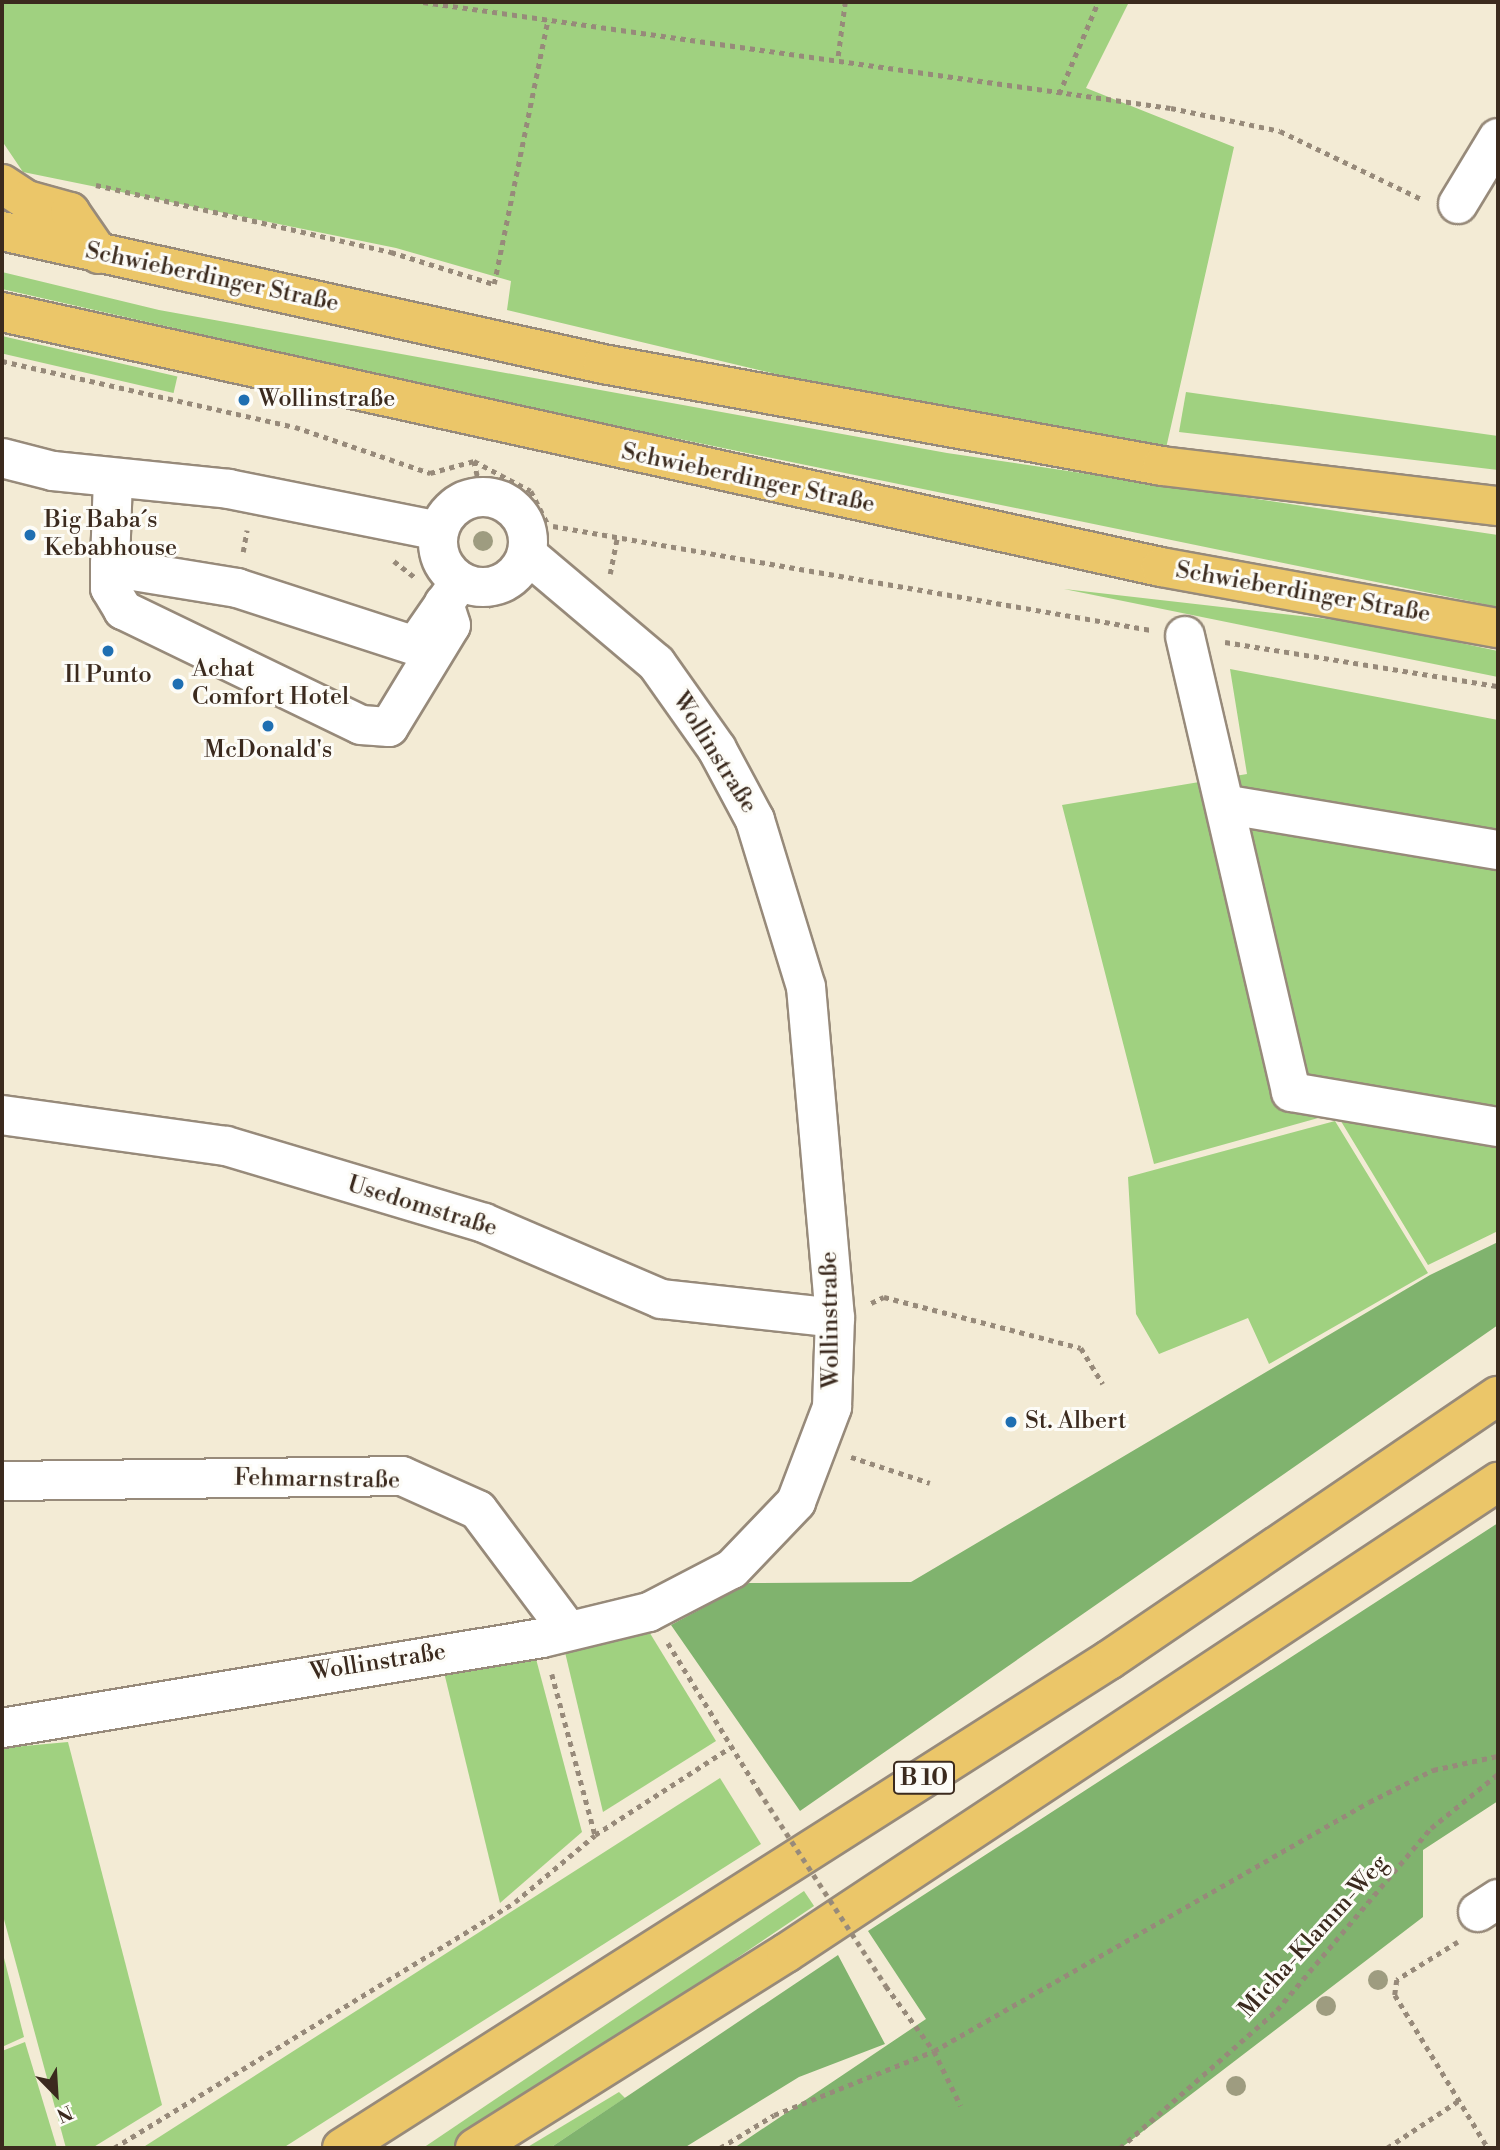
<!DOCTYPE html>
<meta charset="utf-8">
<style>
body{margin:0}
#map{position:relative;width:1500px;height:2150px;overflow:hidden;background:#f3ebd5;font-family:"Libre Bodoni",serif}
div>[style]{position:absolute}
.green>*{inset:0;background:#a0d180;transform-origin:0 0}
.forest>*{inset:0;background:#80b36e}
.path>*{height:4.5px;margin-top:-2.25px;transform-origin:0;background:repeating-linear-gradient(90deg,#978a7a 0 5px,transparent 0 10px)}
.roads{filter:drop-shadow(2px 0 #978a7a) drop-shadow(-2px 0 #978a7a) drop-shadow(0 2px #978a7a) drop-shadow(0 -2px #978a7a)}
.minor>*{height:38px;margin:-19px;padding:0 19px;transform-origin:19px;border-radius:19px;background:#fff}
.minor>.ring{margin:-19px;padding:0;box-sizing:content-box;background:none;border:38px solid #fff;border-radius:50%}
.major>*{height:38px;margin:-19px;padding:0 19px;transform-origin:19px;border-radius:19px;background:#ebc669}
.highway>*{height:38px;margin:-19px;padding:0 19px;transform-origin:19px;border-radius:19px;background:#ebc669}
.path-bridge>*{height:4.5px;margin-top:-2.25px;transform-origin:0;background:repeating-linear-gradient(90deg,#978a7a 0 5px,transparent 0 10px)}
.trees>*{width:20px;height:20px;margin:-10px;border-radius:50%;background:#9e9c80}
.dots>*{width:19px;height:19px;translate:-50% -50%;box-sizing:border-box;border:4px solid #fdfcf7;border-radius:50%}
span{translate:-50% -50%;white-space:nowrap;text-align:center;line-height:1.15;-webkit-text-stroke:6px #fdfcf7;paint-order:stroke}
.shield-label span{padding:2px 5px;background:#fdfcf7;border:2px solid;border-radius:5px;-webkit-text-stroke-width:0}
.shield-label{font-size:23px;color:#3b2a1e;font-weight:700}
.street-label{font-size:24px;color:#3b2a1e}
.poi-label{font-size:24px;color:#3b2a1e}
.left{translate:0 -50%;text-align:left}
.frame{position:absolute;inset:0;border:4px solid #3b2a1e;pointer-events:none}
.north{position:absolute;left:21px;top:2059px;width:70px;height:70px;-webkit-text-stroke:5px #fdfcf7;paint-order:stroke;rotate:156deg;font-size:19px;font-weight:700;line-height:28px;text-align:center;color:#3b2a1e}
.north::after{content:'';display:block;margin:auto;width:24px;height:32px;background:#3b2a1e;clip-path:polygon(50% 0,100% 100%,50% 72%,0 100%)}
</style>
<div id="map">
<div class="green">
<div style="clip-path:polygon(2px 2px,1129px 2px,1086px 88px,1234px 147px,1162px 466px,507px 310px,511px 281px,396px 248px,23px 172px,2px 141px)"></div>
<div style="clip-path:polygon(2px 272px,159px 310px,947px 453px,1498px 535px,1498px 607px,494px 401px,2px 289px)"></div>
<div style="left:2px;top:336px;width:180px;height:17px;rotate:13deg"></div>
<div style="clip-path:polygon(1186px 392px,1498px 436px,1498px 470px,1179px 432px)"></div>
<div style="clip-path:polygon(1064px 589px,1372px 624px,1498px 651px,1498px 677px)"></div>
<div style="clip-path:polygon(1230px 669px,1498px 720px,1498px 1231px,1428px 1265px,1336px 1113px,1154px 1164px,1062px 805px,1247px 774px)"></div>
<div style="clip-path:polygon(1335px 1121px,1428px 1273px,1269px 1364px,1248px 1318px,1159px 1354px,1136px 1314px,1128px 1177px)"></div>
<div style="clip-path:polygon(648px 1630px,716px 1741px,603px 1812px,564px 1648px)"></div>
<div style="clip-path:polygon(535px 1655px,582px 1832px,500px 1903px,442px 1664px)"></div>
<div style="clip-path:polygon(68px 1742px,162px 2105px,92px 2148px,66px 2148px,2px 1912px,2px 1748px)"></div>
<div style="clip-path:polygon(720px 1778px,761px 1844px,283px 2148px,142px 2148px)"></div>
<div style="left:804px;top:1891px;width:18px;height:481px;rotate:56deg"></div>
<div style="clip-path:polygon(2px 1950px,24px 2037px,2px 2047px)"></div>
<div style="clip-path:polygon(25px 2042px,57px 2148px,2px 2148px,2px 2051px)"></div>
<div style="clip-path:polygon(619px 2092px,625px 2098px,550px 2148px,526px 2148px)"></div>
</div>
<div class="forest">
<div style="clip-path:polygon(1498px 1242px,1498px 1325px,800px 1811px,671px 1625px,749px 1583px,911px 1582px,1430px 1275px)"></div>
<div style="clip-path:polygon(1498px 1523px,1498px 1801px,1423px 1850px,1423px 1917px,1121px 2148px,734px 2148px,926px 2019px,868px 1931px)"></div>
<div style="clip-path:polygon(838px 1955px,885px 2044px,799px 2077px,684px 2148px,550px 2148px)"></div>
</div>
<div class="path">
<div style="left:423px;top:2px;width:755px;rotate:8.07deg"></div>
<div style="left:1171px;top:108px;width:111px;rotate:11.9deg"></div>
<div style="left:1280px;top:131px;width:157px;rotate:25.7deg"></div>
<div style="left:838px;top:56px;width:54px;rotate:-82.6deg"></div>
<div style="left:1059px;top:94px;width:100px;rotate:-67deg"></div>
<div style="left:96px;top:185px;width:303px;rotate:12.8deg"></div>
<div style="left:391px;top:252px;width:108px;rotate:17.3deg"></div>
<div style="left:494px;top:284px;width:270px;rotate:-78.5deg"></div>
<div style="left:2px;top:361px;width:300px;rotate:12.7deg"></div>
<div style="left:295px;top:427px;width:143px;rotate:18.8deg"></div>
<div style="left:430px;top:473px;width:46px;rotate:-15.3deg"></div>
<div style="left:474px;top:461px;width:64px;rotate:27.8deg"></div>
<div style="left:531px;top:491px;width:36px;rotate:63deg"></div>
<div style="left:474px;top:461px;width:37px;rotate:77deg"></div>
<div style="left:553px;top:526px;width:607px;rotate:9.87deg"></div>
<div style="left:243px;top:552px;width:22px;rotate:-80deg"></div>
<div style="left:394px;top:561px;width:29px;rotate:38deg"></div>
<div style="left:610px;top:574px;width:37px;rotate:-79deg"></div>
<div style="left:488px;top:606px;width:33px;rotate:-20deg"></div>
<div style="left:1225px;top:642px;width:277px;rotate:9.2deg"></div>
<div style="left:871px;top:1303px;width:14px;rotate:-25deg"></div>
<div style="left:884px;top:1297px;width:203px;rotate:14.5deg"></div>
<div style="left:1081px;top:1348px;width:42px;rotate:58.6deg"></div>
<div style="left:851px;top:1457px;width:83px;rotate:18.2deg"></div>
<div style="left:668px;top:1643px;width:174px;rotate:58.4deg"></div>
<div style="left:552px;top:1674px;width:167px;rotate:75deg"></div>
<div style="left:1458px;top:1942px;width:72px;rotate:148.1deg"></div>
<div style="left:1397px;top:1980px;width:15px;rotate:98deg"></div>
<div style="left:1395px;top:1995px;width:179px;rotate:58.7deg"></div>
<div style="left:886px;top:1986px;width:81px;rotate:53.6deg"></div>
<div style="left:934px;top:2051px;width:61px;rotate:63.9deg"></div>
<div style="left:114px;top:2148px;width:470px;rotate:-31.5deg"></div>
<div style="left:515px;top:1902px;width:104px;rotate:-39.9deg"></div>
<div style="left:595px;top:1835px;width:162px;rotate:-32.9deg"></div>
<div style="left:720px;top:2148px;width:63px;rotate:-31.4deg"></div>
<div style="left:774px;top:2115px;width:172px;rotate:-21.8deg"></div>
<div style="left:934px;top:2051px;width:501px;rotate:-29.79deg"></div>
<div style="left:1369px;top:1802px;width:72px;rotate:-26.6deg"></div>
<div style="left:1433px;top:1770px;width:66px;rotate:-12.2deg"></div>
<div style="left:1120px;top:2148px;width:209px;rotate:-41.3deg"></div>
<div style="left:1277px;top:2010px;width:238px;rotate:-49.8deg"></div>
<div style="left:1431px;top:1828px;width:86px;rotate:-38.9deg"></div>
<div style="left:1387px;top:2148px;width:85px;rotate:-33.5deg"></div>
</div>
<div class="roads">
<div class="minor">
<div style="left:1458px;top:204px;width:77px;rotate:-58.8deg"></div>
<div style="left:2px;top:458px;width:53px;rotate:14.3deg"></div>
<div style="left:53px;top:471px;width:177px;rotate:5.8deg"></div>
<div style="left:229px;top:489px;width:214px;rotate:11.3deg"></div>
<div style="left:113px;top:478px;width:87px;rotate:92deg"></div>
<div style="left:110px;top:565px;width:12px;rotate:20deg"></div>
<div style="left:121px;top:569px;width:118px;rotate:9.3deg"></div>
<div style="left:237px;top:588px;width:187px;rotate:18deg"></div>
<div style="left:415px;top:646px;width:79px;rotate:-55.3deg"></div>
<div class="ring" style="left:438px;top:497px;width:52px;height:52px"></div>
<div style="left:110px;top:565px;width:23px;rotate:90deg"></div>
<div style="left:110px;top:588px;width:26px;rotate:59deg"></div>
<div style="left:123px;top:610px;width:264px;rotate:25.8deg"></div>
<div style="left:361px;top:725px;width:28px;rotate:4deg"></div>
<div style="left:389px;top:727px;width:119px;rotate:-58.7deg"></div>
<div style="left:451px;top:625px;width:23px;rotate:-108deg"></div>
<div style="left:1185px;top:636px;width:468px;rotate:76.9deg"></div>
<div style="left:1291px;top:1092px;width:210px;rotate:9.6deg"></div>
<div style="left:1228px;top:805px;width:274px;rotate:9.5deg"></div>
<div style="left:2px;top:1115px;width:226px;rotate:7.9deg"></div>
<div style="left:226px;top:1146px;width:269px;rotate:16.6deg"></div>
<div style="left:484px;top:1223px;width:193px;rotate:23.2deg"></div>
<div style="left:661px;top:1299px;width:175px;rotate:6.2deg"></div>
<div style="left:2px;top:1481px;width:400px;rotate:-0.7deg"></div>
<div style="left:402px;top:1476px;width:83px;rotate:24.1deg"></div>
<div style="left:478px;top:1510px;width:149px;rotate:53.2deg"></div>
<div style="left:2px;top:1728px;width:547px;rotate:-9.46deg"></div>
<div style="left:542px;top:1638px;width:110px;rotate:-13.7deg"></div>
<div style="left:649px;top:1612px;width:93px;rotate:-27.4deg"></div>
<div style="left:732px;top:1569px;width:93px;rotate:-46.3deg"></div>
<div style="left:796px;top:1502px;width:102px;rotate:-69.2deg"></div>
<div style="left:832px;top:1407px;width:89px;rotate:-88.1deg"></div>
<div style="left:835px;top:1318px;width:332px;rotate:-95deg"></div>
<div style="left:806px;top:987px;width:175px;rotate:-107deg"></div>
<div style="left:755px;top:820px;width:81px;rotate:-118.2deg"></div>
<div style="left:717px;top:749px;width:105px;rotate:-125.3deg"></div>
<div style="left:656px;top:663px;width:169px;rotate:-139.8deg"></div>
<div style="left:1478px;top:1912px;width:24px;rotate:-33deg"></div>
</div>
<div class="major">
<div style="left:2px;top:184px;width:30px;rotate:33deg"></div>
<div style="left:27px;top:200px;width:45px;rotate:15.6deg"></div>
<div style="left:70px;top:212px;width:51px;rotate:55.4deg"></div>
<div style="left:2px;top:231px;width:616px;rotate:12.48deg"></div>
<div style="left:603px;top:364px;width:568px;rotate:10.34deg"></div>
<div style="left:1162px;top:466px;width:338px;rotate:6.8deg"></div>
<div style="left:2px;top:312px;width:1187px;rotate:12.41deg"></div>
<div style="left:1161px;top:567px;width:342px;rotate:10.3deg"></div>
</div>
<div class="highway">
<div style="left:342px;top:2148px;width:909px;rotate:-32.47deg"></div>
<div style="left:1109px;top:1660px;width:470px;rotate:-34.2deg"></div>
<div style="left:475px;top:2148px;width:367px;rotate:-32.1deg"></div>
<div style="left:786px;top:1953px;width:854px;rotate:-33.49deg"></div>
</div>
</div>
<div class="path-bridge">
<div style="left:759px;top:1791px;width:233px;rotate:56.9deg"></div>
</div>
<div class="trees">
<div style="left:483px;top:541px"></div>
<div style="left:1378px;top:1980px"></div>
<div style="left:1326px;top:2006px"></div>
<div style="left:1236px;top:2086px"></div>
</div>
<div class="dots">
<div style="left:244px;top:400px;background:#1f6fb2"></div>
<div style="left:30px;top:535px;background:#1f6fb2"></div>
<div style="left:108px;top:651px;background:#1f6fb2"></div>
<div style="left:178px;top:684px;background:#1f6fb2"></div>
<div style="left:268px;top:726px;background:#1f6fb2"></div>
<div style="left:1011px;top:1422px;background:#1f6fb2"></div>
</div>
<div class="shield-label">
<span style="left:924px;top:1778px">B 10</span>
</div>
<div class="street-label">
<span style="left:212px;top:278px;rotate:12deg">Schwieberdinger Straße</span>
<span style="left:748px;top:479px;rotate:12deg">Schwieberdinger Straße</span>
<span style="left:1303px;top:593px;rotate:10deg">Schwieberdinger Straße</span>
<span style="left:714px;top:753px;rotate:58deg">Wollinstraße</span>
<span style="left:422px;top:1207px;rotate:17deg">Usedomstraße</span>
<span style="left:831px;top:1320px;rotate:-91deg">Wollinstraße</span>
<span style="left:317px;top:1480px;rotate:1deg">Fehmarnstraße</span>
<span style="left:378px;top:1663px;rotate:-9deg">Wollinstraße</span>
<span style="left:1314px;top:1937px;rotate:-48deg">Micha-Klamm-Weg</span>
</div>
<div class="poi-label">
<span class="left" style="left:258px;top:400px">Wollinstraße</span>
<span class="left" style="left:44px;top:535px">Big Baba´s<br>Kebabhouse</span>
<span class="left" style="left:192px;top:684px">Achat<br>Comfort Hotel</span>
<span style="left:108px;top:676px">Il Punto</span>
<span style="left:268px;top:751px">McDonald's</span>
<span class="left" style="left:1025px;top:1422px">St. Albert</span>
</div>
<div class="frame"></div>
<div class="north">N</div>
</div>
